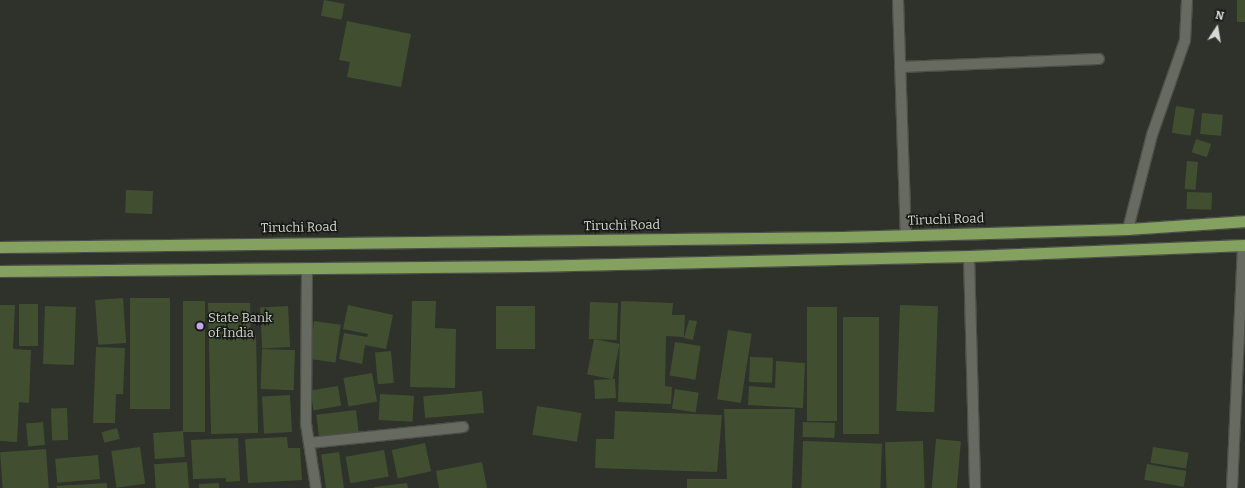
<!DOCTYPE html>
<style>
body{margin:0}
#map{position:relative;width:1245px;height:488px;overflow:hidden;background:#2e322a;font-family:Bitter,serif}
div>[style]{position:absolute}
.building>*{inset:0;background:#414f30;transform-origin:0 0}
.roads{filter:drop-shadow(1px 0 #4c4f48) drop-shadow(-1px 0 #4c4f48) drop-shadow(0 1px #4c4f48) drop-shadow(0 -1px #4c4f48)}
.minor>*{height:10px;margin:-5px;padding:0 5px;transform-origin:5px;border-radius:5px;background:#666a61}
.trunk>*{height:11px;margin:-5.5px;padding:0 5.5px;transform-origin:5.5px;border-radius:5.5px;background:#85a160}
.dots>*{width:11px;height:11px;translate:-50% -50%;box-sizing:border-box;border:2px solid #171915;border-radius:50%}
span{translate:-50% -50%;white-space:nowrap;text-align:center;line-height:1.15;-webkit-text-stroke:3px #171915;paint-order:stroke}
.street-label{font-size:13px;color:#d7d9d4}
.poi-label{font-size:13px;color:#d7d9d4}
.left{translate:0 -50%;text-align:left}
.north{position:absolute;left:1197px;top:8px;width:40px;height:40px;-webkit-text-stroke:3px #171915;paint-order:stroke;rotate:12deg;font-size:11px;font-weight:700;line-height:16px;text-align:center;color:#d7d9d4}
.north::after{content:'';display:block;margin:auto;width:14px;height:18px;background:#d7d9d4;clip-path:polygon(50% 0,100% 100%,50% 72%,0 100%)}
</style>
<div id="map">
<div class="building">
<div style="left:324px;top:0;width:21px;height:16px;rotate:11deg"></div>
<div style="left:1237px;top:0;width:8px;height:22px"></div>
<div style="clip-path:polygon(347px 21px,411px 34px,401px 87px,347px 77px,350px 62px,339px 60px)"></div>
<div style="left:1176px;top:106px;width:19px;height:27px;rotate:9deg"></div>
<div style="left:1202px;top:113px;width:21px;height:21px;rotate:5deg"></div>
<div style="left:1196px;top:139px;width:16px;height:14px;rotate:18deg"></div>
<div style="left:1187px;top:161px;width:11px;height:28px;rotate:5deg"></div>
<div style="left:126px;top:190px;width:27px;height:23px;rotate:2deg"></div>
<div style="left:1187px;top:192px;width:25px;height:17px;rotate:2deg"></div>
<div style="left:123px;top:298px;width:45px;height:28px;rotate:86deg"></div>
<div style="left:130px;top:298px;width:40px;height:111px"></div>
<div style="left:183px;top:301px;width:22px;height:131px"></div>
<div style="clip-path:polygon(412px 301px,436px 301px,435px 328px,456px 329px,455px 388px,410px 387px)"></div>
<div style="clip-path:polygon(621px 301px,673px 303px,672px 315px,685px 315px,684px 337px,666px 336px,665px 386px,672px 387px,671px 404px,618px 402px)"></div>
<div style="left:590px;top:302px;width:28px;height:37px;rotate:2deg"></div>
<div style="clip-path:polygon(208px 303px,250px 303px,251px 335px,256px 335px,258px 433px,211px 434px)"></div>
<div style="left:19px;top:304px;width:19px;height:42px"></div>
<div style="clip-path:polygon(0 305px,15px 305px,13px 349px,31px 350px,29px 403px,19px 402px,17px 442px,0 441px)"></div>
<div style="clip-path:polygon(348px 305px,393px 315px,386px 349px,365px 345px,362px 364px,339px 359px,344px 333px,367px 337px,368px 334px,343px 329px)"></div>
<div style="left:900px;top:305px;width:38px;height:106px;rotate:2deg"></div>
<div style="left:45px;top:306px;width:31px;height:58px;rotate:2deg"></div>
<div style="left:288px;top:306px;width:41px;height:28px;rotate:87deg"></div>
<div style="left:496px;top:306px;width:39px;height:43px"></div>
<div style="left:807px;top:307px;width:30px;height:114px"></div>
<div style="left:843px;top:317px;width:36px;height:117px"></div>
<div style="clip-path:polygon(689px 320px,697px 321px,693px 340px,684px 338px)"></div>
<div style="left:314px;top:321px;width:27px;height:38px;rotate:8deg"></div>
<div style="left:728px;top:330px;width:24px;height:70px;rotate:9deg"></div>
<div style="left:594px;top:339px;width:26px;height:36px;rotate:11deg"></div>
<div style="left:675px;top:342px;width:26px;height:34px;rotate:9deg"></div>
<div style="clip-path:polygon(96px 347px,125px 348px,123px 394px,116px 394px,115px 423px,93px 423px)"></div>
<div style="left:262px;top:349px;width:33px;height:40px;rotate:2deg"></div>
<div style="left:391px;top:351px;width:32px;height:16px;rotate:85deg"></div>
<div style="left:750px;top:357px;width:23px;height:25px;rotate:2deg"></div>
<div style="clip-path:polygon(776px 361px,805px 363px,803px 408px,748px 405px,749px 386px,775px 388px)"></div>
<div style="left:372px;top:373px;width:29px;height:29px;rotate:80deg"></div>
<div style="left:615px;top:379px;width:19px;height:21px;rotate:87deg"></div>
<div style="left:338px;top:386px;width:20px;height:28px;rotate:81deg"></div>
<div style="left:675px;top:389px;width:24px;height:20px;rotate:9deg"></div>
<div style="left:482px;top:391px;width:22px;height:59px;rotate:85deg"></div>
<div style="left:380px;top:394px;width:34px;height:26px;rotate:3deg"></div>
<div style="left:290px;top:395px;width:37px;height:28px;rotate:87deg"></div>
<div style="left:537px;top:406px;width:45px;height:29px;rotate:9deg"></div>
<div style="left:67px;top:408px;width:32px;height:16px;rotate:88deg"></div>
<div style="clip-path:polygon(724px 409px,795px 409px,792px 488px,687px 488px,687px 479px,727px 479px)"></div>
<div style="left:356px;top:410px;width:24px;height:40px;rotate:83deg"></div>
<div style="clip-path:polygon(615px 411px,722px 415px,717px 472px,595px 468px,596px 439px,614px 439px)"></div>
<div style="left:43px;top:422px;width:23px;height:17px;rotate:85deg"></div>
<div style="left:803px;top:422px;width:32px;height:15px;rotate:2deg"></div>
<div style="left:117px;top:428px;width:11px;height:16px;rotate:75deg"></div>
<div style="left:183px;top:431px;width:26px;height:30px;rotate:86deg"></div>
<div style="clip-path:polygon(287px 437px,288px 448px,300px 448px,302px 480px,248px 483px,245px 439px)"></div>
<div style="clip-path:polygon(238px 438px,240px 481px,226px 482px,226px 478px,193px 479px,191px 440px)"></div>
<div style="left:936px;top:439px;width:25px;height:49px;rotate:5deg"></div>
<div style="left:803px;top:441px;width:79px;height:47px;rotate:2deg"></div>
<div style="left:923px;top:441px;width:47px;height:38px;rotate:88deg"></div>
<div style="left:425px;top:443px;width:29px;height:34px;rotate:78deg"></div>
<div style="left:140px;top:447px;width:37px;height:29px;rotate:82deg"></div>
<div style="left:1153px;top:447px;width:36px;height:16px;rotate:9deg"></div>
<div style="left:46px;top:449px;width:39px;height:46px;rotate:86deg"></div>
<div style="left:384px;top:450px;width:27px;height:39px;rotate:80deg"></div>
<div style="left:339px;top:452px;width:36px;height:18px;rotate:82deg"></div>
<div style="left:98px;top:455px;width:24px;height:43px;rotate:85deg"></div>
<div style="left:187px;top:462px;width:26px;height:33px;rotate:86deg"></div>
<div style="clip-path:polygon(482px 462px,487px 488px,439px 488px,436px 471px)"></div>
<div style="left:1147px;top:464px;width:40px;height:16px;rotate:10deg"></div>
<div style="clip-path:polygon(107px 483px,107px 488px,57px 488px,56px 486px)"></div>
<div style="clip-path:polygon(219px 483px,219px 488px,199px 488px,199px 484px)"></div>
<div style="clip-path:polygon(407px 483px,408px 488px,374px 488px,374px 487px)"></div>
</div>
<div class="roads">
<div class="minor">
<div style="left:898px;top:0;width:235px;rotate:88.1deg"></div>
<div style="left:900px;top:67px;width:199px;rotate:-2.3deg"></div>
<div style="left:1128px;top:229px;width:97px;rotate:-75.7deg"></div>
<div style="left:1152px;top:135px;width:101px;rotate:-70.8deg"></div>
<div style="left:1185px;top:40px;width:40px;rotate:-87.1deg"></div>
<div style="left:969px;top:256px;width:232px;rotate:88.5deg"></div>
<div style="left:307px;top:268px;width:156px;rotate:90.4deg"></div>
<div style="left:306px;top:424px;width:65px;rotate:81.1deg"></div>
<div style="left:309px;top:443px;width:155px;rotate:-5.9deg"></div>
<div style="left:1232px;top:488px;width:243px;rotate:-87.4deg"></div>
</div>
<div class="trunk">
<div style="left:0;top:247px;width:842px;rotate:-0.68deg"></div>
<div style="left:842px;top:237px;width:286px;rotate:-1.6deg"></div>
<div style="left:1128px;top:229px;width:117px;rotate:-3.9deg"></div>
<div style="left:0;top:271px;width:529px;rotate:-0.54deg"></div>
<div style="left:529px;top:266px;width:440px;rotate:-1.3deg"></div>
<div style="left:969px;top:256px;width:276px;rotate:-2.3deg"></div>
</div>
</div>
<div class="dots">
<div style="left:200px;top:326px;background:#c5a6f0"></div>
</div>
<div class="street-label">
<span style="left:946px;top:220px;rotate:-2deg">Tiruchi Road</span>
<span style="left:622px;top:226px;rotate:-1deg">Tiruchi Road</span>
<span style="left:299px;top:228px;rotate:-1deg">Tiruchi Road</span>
</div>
<div class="poi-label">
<span class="left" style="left:208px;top:326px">State Bank<br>of India</span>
</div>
<div class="north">N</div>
</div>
